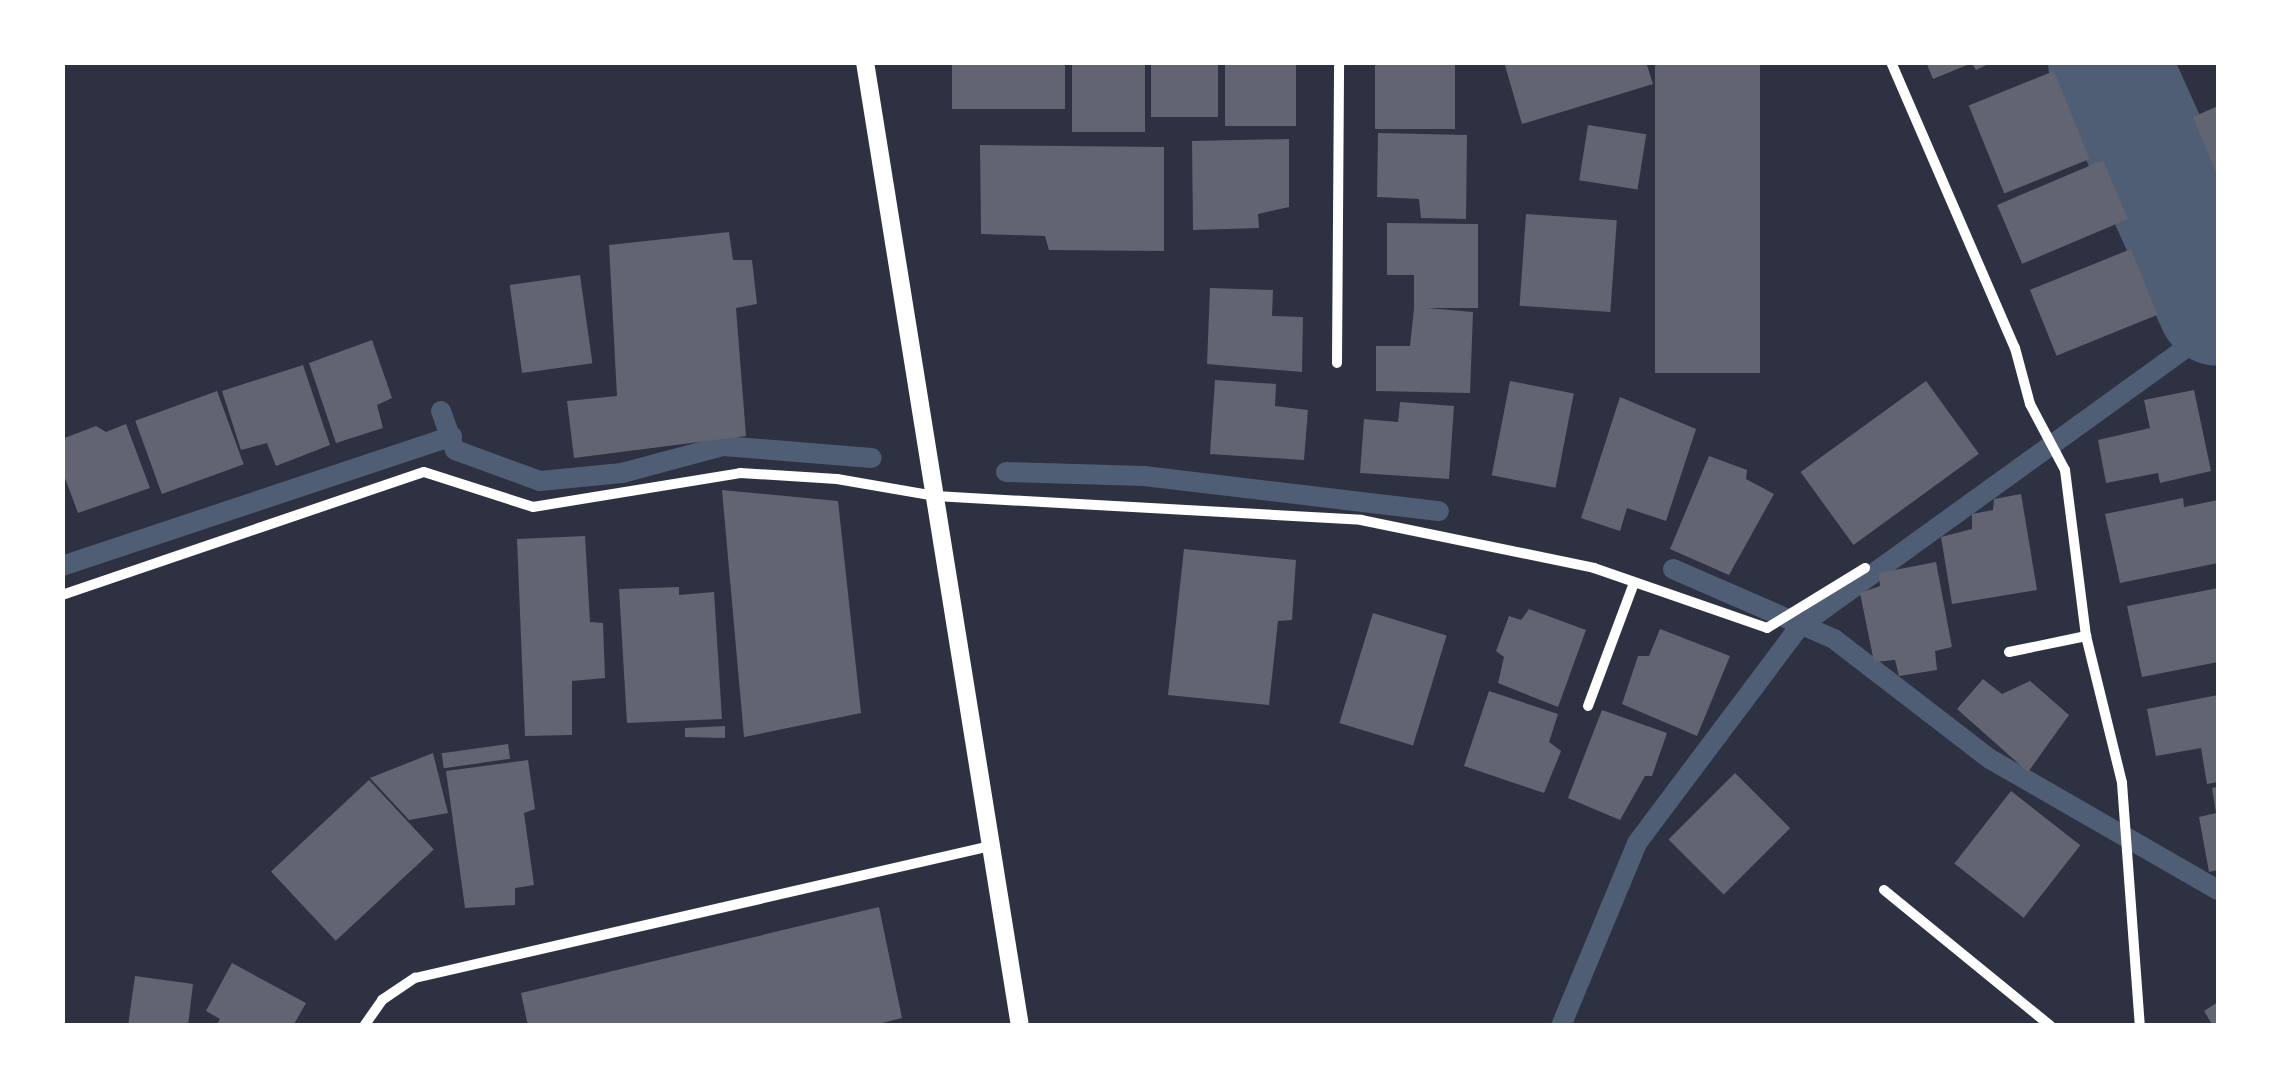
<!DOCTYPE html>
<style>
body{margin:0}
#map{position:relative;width:2281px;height:1088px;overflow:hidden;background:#2d3142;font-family:"Titillium Web",sans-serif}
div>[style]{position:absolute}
.stream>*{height:20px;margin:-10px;padding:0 10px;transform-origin:10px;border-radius:10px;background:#4f5d75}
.river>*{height:122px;margin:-61px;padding:0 61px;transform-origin:61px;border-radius:61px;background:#4f5d75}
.building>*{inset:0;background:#626471;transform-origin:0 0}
.minor>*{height:10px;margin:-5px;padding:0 5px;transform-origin:5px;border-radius:5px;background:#fff}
.tertiary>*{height:18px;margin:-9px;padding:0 9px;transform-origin:9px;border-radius:9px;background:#fff}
span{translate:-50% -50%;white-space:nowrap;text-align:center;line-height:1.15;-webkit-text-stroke:9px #fff;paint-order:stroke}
.frame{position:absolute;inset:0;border:65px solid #fff;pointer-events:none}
</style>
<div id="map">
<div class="stream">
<div style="left:441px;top:411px;width:41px;rotate:70.3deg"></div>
<div style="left:455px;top:450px;width:90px;rotate:20deg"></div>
<div style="left:540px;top:481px;width:82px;rotate:-5.6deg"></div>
<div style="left:622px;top:473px;width:105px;rotate:-15deg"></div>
<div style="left:723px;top:446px;width:149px;rotate:4.6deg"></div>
<div style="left:1006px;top:472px;width:138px;rotate:1.7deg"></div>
<div style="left:1144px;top:476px;width:297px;rotate:6.8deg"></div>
<div style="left:62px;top:566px;width:411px;rotate:-18.4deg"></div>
<div style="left:1673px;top:569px;width:176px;rotate:23.5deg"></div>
<div style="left:1834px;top:639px;width:197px;rotate:37.6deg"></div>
<div style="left:1990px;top:759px;width:263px;rotate:29.9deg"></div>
<div style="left:1561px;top:1026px;width:198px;rotate:-67.4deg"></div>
<div style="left:1637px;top:843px;width:270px;rotate:-53.1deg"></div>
<div style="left:1799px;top:627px;width:481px;rotate:-35.8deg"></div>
<div style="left:2189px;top:346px;width:166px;rotate:-105.4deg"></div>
<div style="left:2145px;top:186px;width:136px;rotate:-114.7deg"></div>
</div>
<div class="river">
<div style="left:2109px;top:62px;width:266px;rotate:65.8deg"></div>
</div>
<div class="building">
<div style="left:952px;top:62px;width:113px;height:47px"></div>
<div style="left:1072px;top:62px;width:73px;height:70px"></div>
<div style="left:1151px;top:62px;width:67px;height:55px"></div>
<div style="left:1225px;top:62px;width:71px;height:64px"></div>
<div style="left:1375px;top:62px;width:80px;height:67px"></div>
<div style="clip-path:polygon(1504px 62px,1646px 62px,1653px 84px,1522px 124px)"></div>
<div style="left:1655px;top:62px;width:105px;height:311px"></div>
<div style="clip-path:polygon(1926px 62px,1993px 62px,1976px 70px,1972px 63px,1933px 79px)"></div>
<div style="left:2054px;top:71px;width:95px;height:92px;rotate:68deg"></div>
<div style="clip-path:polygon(2218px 106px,2218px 177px,2193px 117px)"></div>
<div style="left:1588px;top:125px;width:59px;height:56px;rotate:9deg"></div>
<div style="clip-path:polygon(1378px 133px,1467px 135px,1466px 219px,1421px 218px,1419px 199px,1377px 197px)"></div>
<div style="clip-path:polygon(1289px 139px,1289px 207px,1258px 214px,1259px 228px,1193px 230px,1192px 141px)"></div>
<div style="clip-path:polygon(980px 145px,1164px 147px,1164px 251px,1049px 250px,1045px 236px,981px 234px)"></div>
<div style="left:2103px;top:160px;width:64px;height:115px;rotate:67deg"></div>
<div style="left:1526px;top:214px;width:91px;height:92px;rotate:4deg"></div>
<div style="clip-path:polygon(1387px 223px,1478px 224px,1478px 308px,1427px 308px,1473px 312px,1470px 393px,1376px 391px,1376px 346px,1410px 346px,1414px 308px,1414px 275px,1387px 275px)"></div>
<div style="clip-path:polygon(729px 232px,733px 260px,752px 260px,757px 304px,736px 308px,746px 436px,574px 458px,567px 401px,617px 396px,609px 245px)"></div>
<div style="left:2131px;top:249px;width:71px;height:109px;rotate:68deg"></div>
<div style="left:580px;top:275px;width:89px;height:71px;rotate:82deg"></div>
<div style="clip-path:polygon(1210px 288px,1273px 290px,1272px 316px,1303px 317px,1302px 372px,1207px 364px)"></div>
<div style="clip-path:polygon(372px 340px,392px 398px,377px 405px,383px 428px,336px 443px,309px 363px)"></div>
<div style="clip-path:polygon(303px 365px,330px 445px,276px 466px,267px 443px,241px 450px,222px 391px)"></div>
<div style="clip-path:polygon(1215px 380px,1276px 384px,1275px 406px,1308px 410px,1304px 460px,1210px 454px)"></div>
<div style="left:1510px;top:381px;width:65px;height:96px;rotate:11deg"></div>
<div style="left:1926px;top:381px;width:90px;height:155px;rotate:54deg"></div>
<div style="clip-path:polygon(2194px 390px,2211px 471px,2160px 483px,2158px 473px,2106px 483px,2098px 440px,2150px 428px,2144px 400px)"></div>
<div style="left:217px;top:391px;width:78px;height:87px;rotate:70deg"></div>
<div style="clip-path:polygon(1620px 397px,1696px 429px,1666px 521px,1627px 508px,1620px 531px,1581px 518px)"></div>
<div style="clip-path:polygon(1400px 402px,1454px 406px,1449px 479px,1360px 473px,1364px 419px,1398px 422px)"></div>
<div style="clip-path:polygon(126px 424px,150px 488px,78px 513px,62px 470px,62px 439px,96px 426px,106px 432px)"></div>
<div style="clip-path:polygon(1709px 456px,1747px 470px,1746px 479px,1774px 494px,1729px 575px,1670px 549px)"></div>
<div style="clip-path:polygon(722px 490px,838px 501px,861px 713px,744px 737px)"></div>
<div style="clip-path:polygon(2021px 494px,2037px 590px,1952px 604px,1941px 537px,1972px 529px,1972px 514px,1993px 510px,1994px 499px)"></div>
<div style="clip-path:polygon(2183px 498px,2184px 507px,2218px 500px,2218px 563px,2120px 583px,2105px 514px)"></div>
<div style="clip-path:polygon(585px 536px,590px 622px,603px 623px,605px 678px,572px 681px,572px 735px,525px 736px,517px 539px)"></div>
<div style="clip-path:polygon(1184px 549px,1296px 560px,1292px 620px,1278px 621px,1269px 705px,1168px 695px)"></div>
<div style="clip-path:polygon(1936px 562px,1952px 647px,1935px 651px,1937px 670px,1899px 676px,1895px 660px,1874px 662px,1860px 593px,1880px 586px,1879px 573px)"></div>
<div style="clip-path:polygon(679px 587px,679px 595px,714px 592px,722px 719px,627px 723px,619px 589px)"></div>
<div style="clip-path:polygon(2218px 588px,2218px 662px,2142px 677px,2127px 606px)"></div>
<div style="clip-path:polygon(1529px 609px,1586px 630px,1558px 707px,1498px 683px,1504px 657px,1496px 651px,1509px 616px,1521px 620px)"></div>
<div style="left:1373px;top:613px;width:77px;height:115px;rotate:17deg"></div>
<div style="clip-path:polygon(1660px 629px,1730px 656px,1697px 736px,1622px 704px,1638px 656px,1649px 656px)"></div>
<div style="clip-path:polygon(1983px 679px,2002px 694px,2030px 681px,2069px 715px,2028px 772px,1957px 709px)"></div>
<div style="clip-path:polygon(1489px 691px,1558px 714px,1549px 742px,1561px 751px,1544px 793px,1464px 766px)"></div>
<div style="clip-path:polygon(2218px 695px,2218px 782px,2207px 784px,2201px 748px,2156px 756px,2147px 709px)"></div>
<div style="clip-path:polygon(1602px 710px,1667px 733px,1652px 776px,1645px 776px,1620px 820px,1568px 798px)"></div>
<div style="clip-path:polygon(725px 726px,725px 738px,685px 737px,685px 728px)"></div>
<div style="left:508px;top:744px;width:15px;height:67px;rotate:82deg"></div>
<div style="clip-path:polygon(433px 753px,448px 813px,409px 820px,370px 778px)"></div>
<div style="clip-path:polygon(528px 760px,535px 809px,524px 813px,534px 885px,515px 888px,515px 905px,465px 908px,446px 771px)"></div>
<div style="left:1735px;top:773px;width:78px;height:94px;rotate:45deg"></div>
<div style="left:369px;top:780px;width:95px;height:134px;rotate:47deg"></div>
<div style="clip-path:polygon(2218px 787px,2218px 870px,2209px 872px,2199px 817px,2216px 813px,2212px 788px)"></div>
<div style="left:2011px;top:791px;width:88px;height:92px;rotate:38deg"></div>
<div style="clip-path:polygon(879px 907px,902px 1018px,870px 1026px,528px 1026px,521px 993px)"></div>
<div style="clip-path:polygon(232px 963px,306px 1003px,293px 1026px,216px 1026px,220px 1019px,206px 1011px)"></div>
<div style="clip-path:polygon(135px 976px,193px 984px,188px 1026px,128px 1026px)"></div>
<div style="clip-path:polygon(2218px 1002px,2218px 1026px,2213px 1026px,2204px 1011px)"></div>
</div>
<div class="minor">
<div style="left:1891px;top:62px;width:312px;rotate:66.6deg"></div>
<div style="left:2015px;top:348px;width:58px;rotate:75deg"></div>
<div style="left:2030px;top:404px;width:75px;rotate:62.1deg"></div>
<div style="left:2065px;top:470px;width:167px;rotate:82.8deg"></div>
<div style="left:2086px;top:636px;width:151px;rotate:76.2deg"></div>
<div style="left:2122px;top:783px;width:244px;rotate:85.8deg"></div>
<div style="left:1337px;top:363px;width:301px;rotate:-89.6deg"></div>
<div style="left:62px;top:595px;width:382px;rotate:-18.8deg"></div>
<div style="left:424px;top:472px;width:114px;rotate:17.8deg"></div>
<div style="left:533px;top:507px;width:210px;rotate:-9.3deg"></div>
<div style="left:740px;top:473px;width:97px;rotate:3.5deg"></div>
<div style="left:837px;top:479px;width:99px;rotate:9.8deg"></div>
<div style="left:935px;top:496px;width:427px;rotate:3.2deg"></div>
<div style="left:1361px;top:520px;width:238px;rotate:11.6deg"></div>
<div style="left:1594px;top:568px;width:183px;rotate:19.1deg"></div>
<div style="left:1767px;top:628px;width:115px;rotate:-31.5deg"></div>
<div style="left:2009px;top:652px;width:79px;rotate:-11.7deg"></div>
<div style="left:1588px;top:706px;width:131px;rotate:-69.5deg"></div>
<div style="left:1884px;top:890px;width:215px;rotate:39.2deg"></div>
<div style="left:364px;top:1026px;width:32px;rotate:-55deg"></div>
<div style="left:382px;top:1000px;width:40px;rotate:-34deg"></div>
<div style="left:415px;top:978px;width:591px;rotate:-12.91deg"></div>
</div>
<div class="tertiary">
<div style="left:865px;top:62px;width:976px;rotate:80.87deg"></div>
</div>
<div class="frame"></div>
</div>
